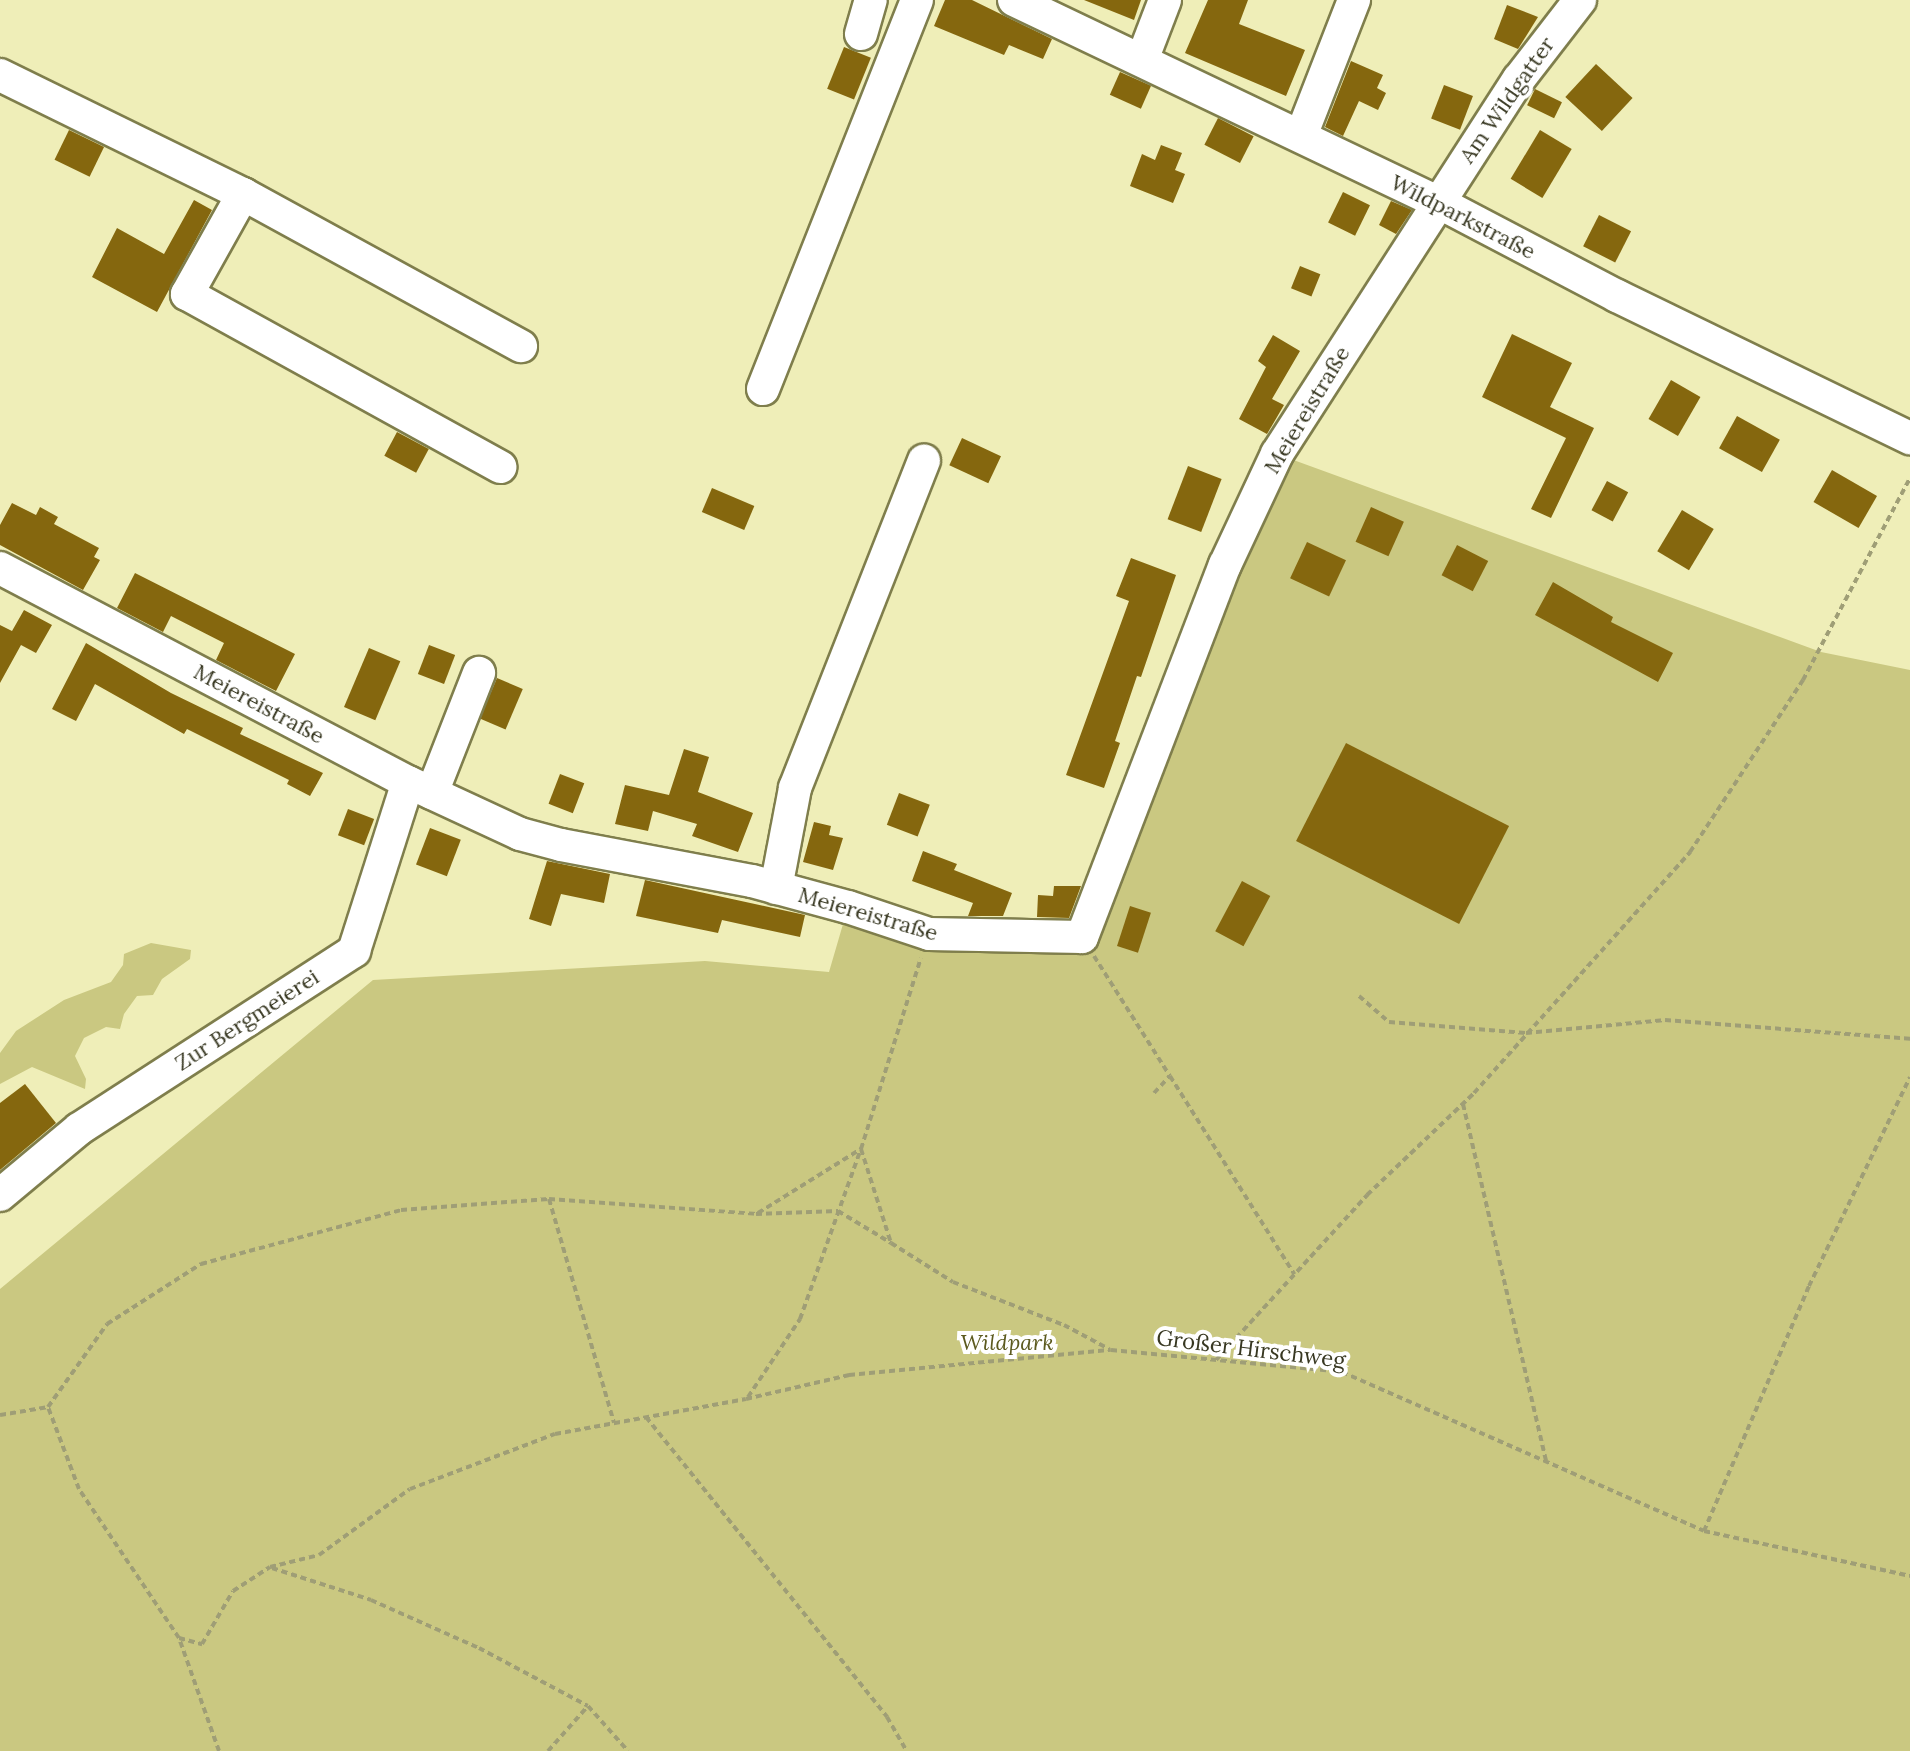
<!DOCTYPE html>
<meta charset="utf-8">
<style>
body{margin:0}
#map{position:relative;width:1910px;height:1751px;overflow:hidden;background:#efeeb8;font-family:Lora,serif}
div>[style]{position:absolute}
.green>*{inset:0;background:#cac881}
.building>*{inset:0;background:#85670e;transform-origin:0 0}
.path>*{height:4px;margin-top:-2px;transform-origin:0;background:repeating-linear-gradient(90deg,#9f9e76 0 6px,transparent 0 10px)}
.roads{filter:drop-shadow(2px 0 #7f7e4c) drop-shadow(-2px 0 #7f7e4c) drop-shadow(0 2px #7f7e4c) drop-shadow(0 -2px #7f7e4c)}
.minor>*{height:32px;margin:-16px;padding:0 16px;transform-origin:16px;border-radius:16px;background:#fff}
span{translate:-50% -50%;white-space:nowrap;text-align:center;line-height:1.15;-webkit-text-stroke:8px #fff;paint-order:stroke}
.street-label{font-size:22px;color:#383822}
.park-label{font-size:22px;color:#5c5a1f;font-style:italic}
</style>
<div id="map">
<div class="green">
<div style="clip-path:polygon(1277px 454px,1821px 652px,1910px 670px,1910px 1751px,0 1751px,0 1289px,373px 980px,705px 961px,829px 972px,848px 907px,929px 934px,1082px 937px)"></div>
<div style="clip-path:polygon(151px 943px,191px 950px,190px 959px,162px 979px,153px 995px,137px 996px,124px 1014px,120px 1029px,106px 1027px,84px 1038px,75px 1056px,86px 1079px,85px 1089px,32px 1067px,0 1084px,0 1053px,16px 1031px,64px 1000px,111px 982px,123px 965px,124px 954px)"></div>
</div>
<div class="building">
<div style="clip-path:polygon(945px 0,972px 0,1052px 39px,1043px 59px,1009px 45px,1004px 55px,934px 26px)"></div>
<div style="clip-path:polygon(1084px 0,1141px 0,1134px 20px)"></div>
<div style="clip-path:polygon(1208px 0,1248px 0,1239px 24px,1305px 50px,1286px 96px,1185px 53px)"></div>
<div style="clip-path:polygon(1507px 5px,1538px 17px,1518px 49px,1494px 39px)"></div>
<div style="left:844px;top:47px;width:29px;height:45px;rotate:22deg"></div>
<div style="clip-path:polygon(1351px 61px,1383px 75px,1377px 88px,1386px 93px,1378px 110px,1359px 101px,1343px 136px,1325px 127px)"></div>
<div style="left:1596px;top:64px;width:50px;height:45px;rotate:43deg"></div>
<div style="left:1120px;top:72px;width:34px;height:25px;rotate:24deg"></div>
<div style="left:1444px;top:85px;width:31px;height:36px;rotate:21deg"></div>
<div style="left:1535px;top:89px;width:30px;height:18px;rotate:26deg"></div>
<div style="left:1218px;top:118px;width:40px;height:30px;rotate:27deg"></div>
<div style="left:69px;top:130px;width:39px;height:33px;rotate:26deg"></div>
<div style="left:1540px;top:130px;width:37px;height:57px;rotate:31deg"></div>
<div style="clip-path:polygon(1161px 145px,1182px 153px,1175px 170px,1185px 174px,1173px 203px,1130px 186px,1142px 154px,1155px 160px)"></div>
<div style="left:1343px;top:192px;width:30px;height:34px;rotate:26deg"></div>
<div style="clip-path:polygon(194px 200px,212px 210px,157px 312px,92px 277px,117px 228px,164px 254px)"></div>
<div style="clip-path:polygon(1391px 201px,1412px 210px,1396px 234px,1379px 225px)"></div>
<div style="left:1599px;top:215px;width:36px;height:35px;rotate:27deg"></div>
<div style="left:1300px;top:266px;width:22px;height:24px;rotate:22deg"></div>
<div style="clip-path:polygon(1512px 334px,1572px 363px,1550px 407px,1594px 428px,1551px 518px,1531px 509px,1566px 438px,1482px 397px)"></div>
<div style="clip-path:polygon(1273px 335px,1300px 351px,1272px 399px,1284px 405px,1267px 434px,1239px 419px,1266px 367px,1258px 361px)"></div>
<div style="left:1671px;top:380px;width:34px;height:45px;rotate:30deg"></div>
<div style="left:1737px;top:416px;width:49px;height:37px;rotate:29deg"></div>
<div style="left:397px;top:432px;width:36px;height:27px;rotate:28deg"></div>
<div style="left:962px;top:438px;width:43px;height:30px;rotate:25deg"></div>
<div style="left:1188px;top:466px;width:36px;height:57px;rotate:21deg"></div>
<div style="left:1832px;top:470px;width:52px;height:37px;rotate:30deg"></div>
<div style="left:1607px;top:481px;width:24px;height:33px;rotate:28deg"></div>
<div style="left:712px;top:488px;width:46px;height:26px;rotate:23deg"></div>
<div style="clip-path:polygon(12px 503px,36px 515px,40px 507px,58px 517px,54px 524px,99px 548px,94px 557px,100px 560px,83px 590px,0 545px,0 525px)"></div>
<div style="left:1371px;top:507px;width:36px;height:38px;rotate:24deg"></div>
<div style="left:1682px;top:510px;width:37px;height:48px;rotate:31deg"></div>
<div style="left:1307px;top:542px;width:43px;height:40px;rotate:25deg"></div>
<div style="left:1457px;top:545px;width:35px;height:34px;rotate:27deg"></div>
<div style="clip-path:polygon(1131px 558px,1176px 575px,1141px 677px,1137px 676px,1115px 741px,1120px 743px,1104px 788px,1066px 775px,1129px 601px,1116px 596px)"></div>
<div style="clip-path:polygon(135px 573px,295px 654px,276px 691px,216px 660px,224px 643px,171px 616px,163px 632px,117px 608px)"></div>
<div style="clip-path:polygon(1553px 582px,1613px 617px,1611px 622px,1673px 653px,1658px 682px,1535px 615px)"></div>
<div style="clip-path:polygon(24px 610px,52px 625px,36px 653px,21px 645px,0 683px,0 625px,12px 631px)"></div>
<div style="clip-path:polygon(86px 643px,171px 693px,243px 728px,240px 734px,323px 773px,310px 796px,287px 784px,289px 780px,187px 729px,184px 734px,95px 684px,76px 721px,52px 709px)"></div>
<div style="left:429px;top:645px;width:28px;height:31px;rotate:21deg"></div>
<div style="left:369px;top:648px;width:34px;height:64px;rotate:23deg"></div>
<div style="left:497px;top:678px;width:28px;height:44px;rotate:23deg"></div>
<div style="left:1346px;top:743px;width:183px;height:110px;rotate:27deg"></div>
<div style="clip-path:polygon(684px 749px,709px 757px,698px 792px,753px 813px,738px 852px,692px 836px,697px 824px,653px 811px,648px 831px,615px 824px,625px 785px,669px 795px)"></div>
<div style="left:560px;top:774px;width:26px;height:32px;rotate:21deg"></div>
<div style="left:899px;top:793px;width:33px;height:34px;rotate:21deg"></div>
<div style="left:348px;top:809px;width:28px;height:28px;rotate:21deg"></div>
<div style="clip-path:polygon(814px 822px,831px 826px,829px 835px,843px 838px,833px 870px,803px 862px)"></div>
<div style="left:430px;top:828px;width:33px;height:39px;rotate:21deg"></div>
<div style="clip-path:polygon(923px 851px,957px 864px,954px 870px,1012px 893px,1003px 916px,968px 916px,973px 903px,912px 881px)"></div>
<div style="clip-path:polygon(547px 861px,610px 874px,604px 903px,561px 894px,551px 926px,529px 919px)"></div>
<div style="clip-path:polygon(645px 880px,805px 915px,800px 937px,722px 920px,718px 933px,636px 916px)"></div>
<div style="left:1242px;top:881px;width:32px;height:57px;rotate:28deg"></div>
<div style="clip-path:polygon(1054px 886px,1081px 886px,1069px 918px,1037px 917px,1038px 895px,1053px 896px)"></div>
<div style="left:1130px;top:906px;width:22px;height:42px;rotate:18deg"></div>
<div style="clip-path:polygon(25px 1084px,56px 1123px,0 1170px,0 1103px)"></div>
</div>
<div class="path">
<div style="left:1094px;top:956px;width:142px;rotate:57.7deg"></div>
<div style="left:1359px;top:996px;width:40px;rotate:41deg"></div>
<div style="left:1389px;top:1022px;width:137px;rotate:4.6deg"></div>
<div style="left:1526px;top:1033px;width:140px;rotate:-5.3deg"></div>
<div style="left:1665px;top:1020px;width:246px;rotate:4.4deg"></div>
<div style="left:1154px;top:1093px;width:23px;rotate:-47deg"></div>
<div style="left:1170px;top:1076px;width:234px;rotate:57.9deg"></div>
<div style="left:1463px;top:1104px;width:366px;rotate:76.9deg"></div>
<div style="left:549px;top:1199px;width:233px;rotate:73.8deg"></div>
<div style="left:758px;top:1213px;width:121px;rotate:-31.9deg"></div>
<div style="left:861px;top:1149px;width:99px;rotate:72.3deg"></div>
<div style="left:891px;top:1243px;width:73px;rotate:32.2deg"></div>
<div style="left:953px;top:1282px;width:119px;rotate:21.2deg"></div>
<div style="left:1064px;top:1325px;width:51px;rotate:28.1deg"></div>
<div style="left:1216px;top:1360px;width:224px;rotate:-47.5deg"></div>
<div style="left:1367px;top:1195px;width:148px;rotate:-43.6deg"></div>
<div style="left:1474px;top:1093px;width:324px;rotate:-48.1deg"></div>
<div style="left:1690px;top:852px;width:206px;rotate:-56.7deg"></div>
<div style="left:1803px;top:680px;width:229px;rotate:-62.1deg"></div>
<div style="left:748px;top:1397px;width:94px;rotate:-56.3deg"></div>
<div style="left:800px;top:1319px;width:181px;rotate:-70.3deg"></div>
<div style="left:861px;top:1149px;width:200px;rotate:-72.6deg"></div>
<div style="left:0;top:1415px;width:49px;rotate:-9.5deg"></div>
<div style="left:646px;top:1417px;width:385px;rotate:51.2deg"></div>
<div style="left:887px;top:1717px;width:39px;rotate:60deg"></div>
<div style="left:1704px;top:1531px;width:267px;rotate:-66.8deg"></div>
<div style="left:1809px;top:1286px;width:232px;rotate:-64.2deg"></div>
<div style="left:272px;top:1568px;width:104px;rotate:17.9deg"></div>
<div style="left:371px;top:1600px;width:118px;rotate:24deg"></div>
<div style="left:479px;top:1648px;width:123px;rotate:28deg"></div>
<div style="left:588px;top:1706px;width:60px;rotate:48.4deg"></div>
<div style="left:179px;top:1638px;width:179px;rotate:-123.9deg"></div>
<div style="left:79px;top:1489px;width:88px;rotate:-110.7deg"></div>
<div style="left:48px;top:1407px;width:102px;rotate:-54.6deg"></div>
<div style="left:107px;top:1324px;width:112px;rotate:-32.6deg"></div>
<div style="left:201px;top:1264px;width:207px;rotate:-15.1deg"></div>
<div style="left:401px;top:1210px;width:148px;rotate:-4.3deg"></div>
<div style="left:549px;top:1199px;width:208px;rotate:4.1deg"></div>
<div style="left:756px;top:1214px;width:82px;rotate:-2.1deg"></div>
<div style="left:838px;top:1211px;width:62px;rotate:31.1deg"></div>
<div style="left:219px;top:1751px;width:120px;rotate:-109.5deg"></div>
<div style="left:179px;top:1638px;width:24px;rotate:15deg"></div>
<div style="left:202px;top:1644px;width:61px;rotate:-59.7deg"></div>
<div style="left:233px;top:1591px;width:44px;rotate:-33deg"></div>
<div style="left:270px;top:1567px;width:50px;rotate:-13.8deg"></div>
<div style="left:319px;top:1555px;width:112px;rotate:-36deg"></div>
<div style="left:410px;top:1489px;width:155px;rotate:-20.8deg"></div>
<div style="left:555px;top:1434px;width:194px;rotate:-10.4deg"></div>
<div style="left:746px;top:1399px;width:106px;rotate:-13.1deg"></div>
<div style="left:849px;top:1375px;width:263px;rotate:-5.5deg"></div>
<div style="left:1111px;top:1350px;width:232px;rotate:5.4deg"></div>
<div style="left:1342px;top:1372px;width:395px;rotate:23.7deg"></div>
<div style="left:1704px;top:1531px;width:211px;rotate:12.3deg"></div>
<div style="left:548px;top:1751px;width:60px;rotate:-48.4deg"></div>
</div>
<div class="roads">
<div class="minor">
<div style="left:1014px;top:0;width:470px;rotate:25.5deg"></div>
<div style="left:1438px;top:202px;width:202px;rotate:27.7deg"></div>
<div style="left:1617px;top:296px;width:326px;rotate:25.9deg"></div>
<div style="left:861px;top:34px;width:35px;rotate:-74deg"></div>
<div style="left:1142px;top:60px;width:64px;rotate:-69deg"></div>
<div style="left:0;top:75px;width:271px;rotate:26.1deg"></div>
<div style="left:243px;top:194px;width:317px;rotate:28.7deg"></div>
<div style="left:1301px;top:136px;width:146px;rotate:-68.7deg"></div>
<div style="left:243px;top:194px;width:115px;rotate:119.2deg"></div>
<div style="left:187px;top:294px;width:358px;rotate:28.9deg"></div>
<div style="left:763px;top:389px;width:418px;rotate:-68.4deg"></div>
<div style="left:0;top:568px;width:461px;rotate:27.7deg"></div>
<div style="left:408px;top:782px;width:123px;rotate:24.9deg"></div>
<div style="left:520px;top:834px;width:42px;rotate:15deg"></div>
<div style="left:561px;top:845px;width:194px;rotate:10.7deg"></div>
<div style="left:752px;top:881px;width:99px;rotate:15.2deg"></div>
<div style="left:848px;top:907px;width:85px;rotate:18.4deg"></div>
<div style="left:929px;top:934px;width:153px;rotate:1.1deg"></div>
<div style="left:1082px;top:937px;width:399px;rotate:-69deg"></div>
<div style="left:1225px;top:565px;width:123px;rotate:-64.9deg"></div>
<div style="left:1277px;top:454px;width:446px;rotate:-57.2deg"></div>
<div style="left:1519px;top:79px;width:100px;rotate:-52.3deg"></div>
<div style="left:432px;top:793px;width:129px;rotate:-68.6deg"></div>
<div style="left:776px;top:888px;width:102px;rotate:-79.2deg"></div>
<div style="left:795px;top:788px;width:352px;rotate:-68.5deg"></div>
<div style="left:0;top:1195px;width:103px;rotate:-39.9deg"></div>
<div style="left:79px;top:1129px;width:328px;rotate:-32.9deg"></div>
<div style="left:354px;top:951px;width:177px;rotate:-72.3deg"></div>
</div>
</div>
<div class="street-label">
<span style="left:1507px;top:100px;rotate:-55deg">Am Wildgatter</span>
<span style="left:1463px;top:217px;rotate:27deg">Wildparkstraße</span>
<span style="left:1307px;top:410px;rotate:-59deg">Meiereistraße</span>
<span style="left:259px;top:704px;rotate:28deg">Meiereistraße</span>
<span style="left:868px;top:914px;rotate:16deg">Meiereistraße</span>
<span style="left:247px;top:1020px;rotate:-33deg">Zur Bergmeierei</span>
<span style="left:1251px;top:1349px;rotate:7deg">Großer Hirschweg</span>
</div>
<div class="park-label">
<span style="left:1007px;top:1343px">Wildpark</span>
</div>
</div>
